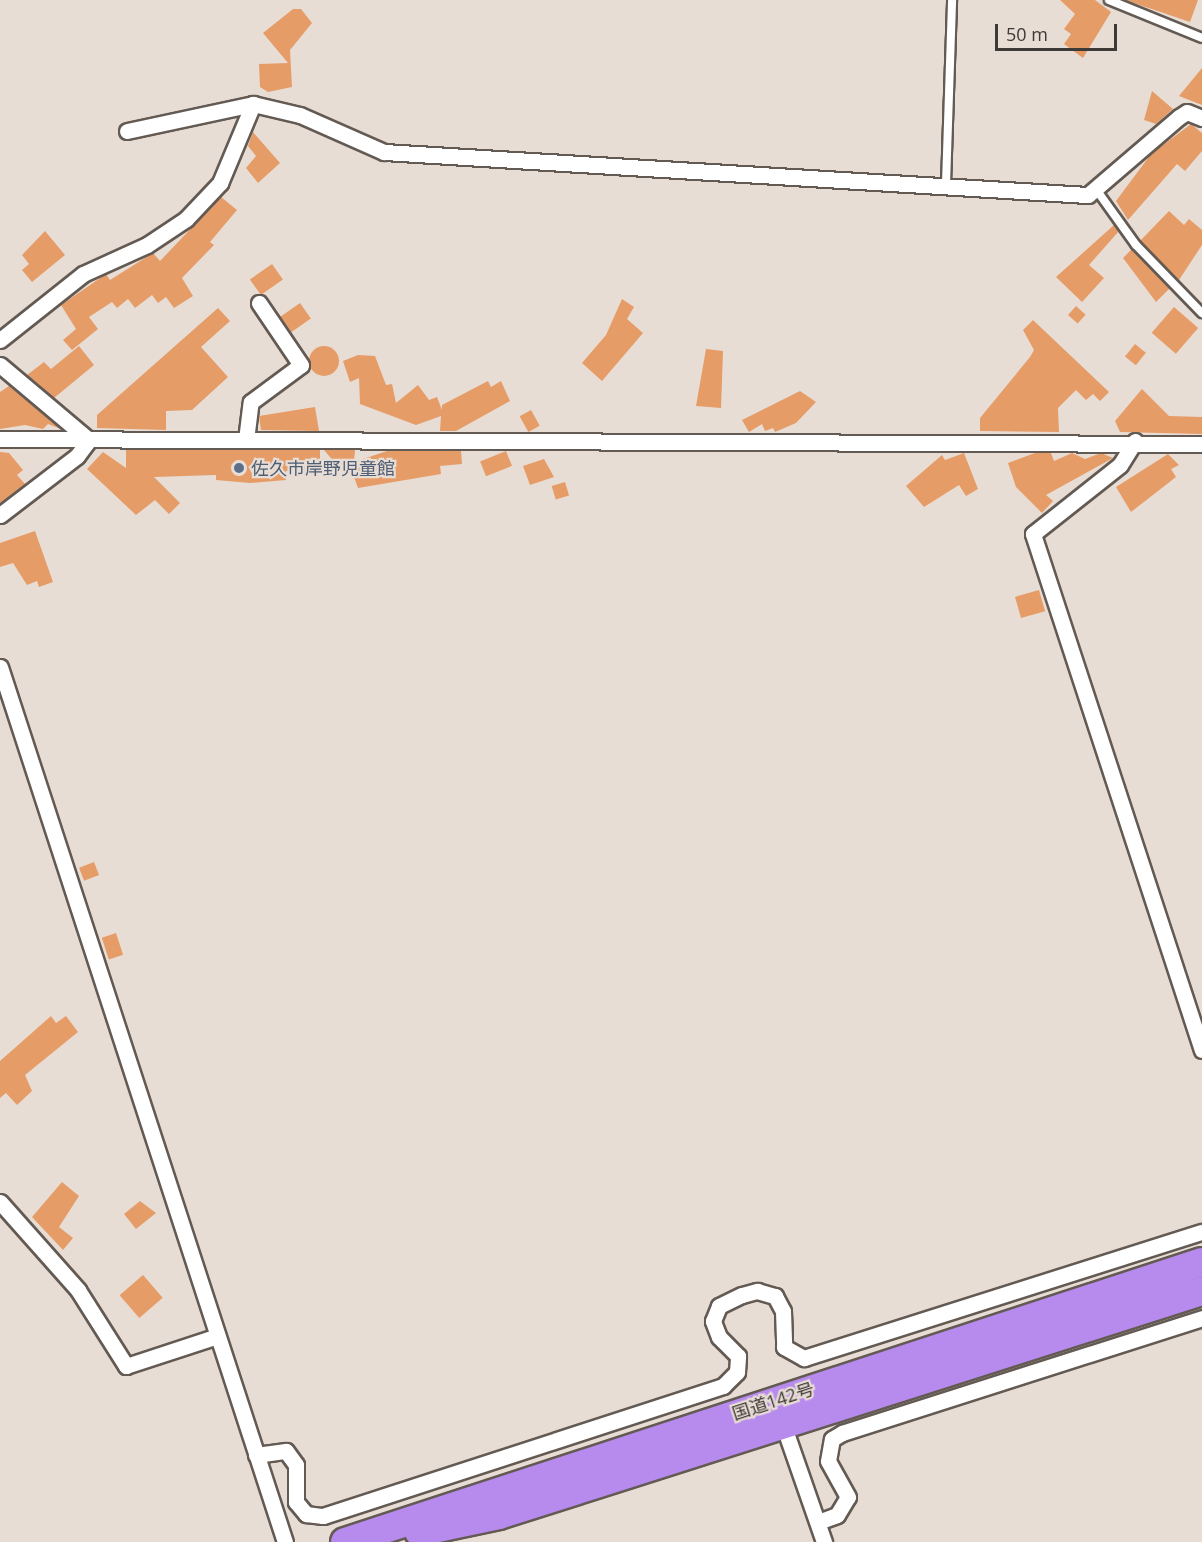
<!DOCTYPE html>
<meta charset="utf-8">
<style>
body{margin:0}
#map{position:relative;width:1202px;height:1542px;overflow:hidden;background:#e8ddd5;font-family:"Open Sans","Noto Sans JP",sans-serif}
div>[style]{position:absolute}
.building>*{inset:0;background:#e69c67;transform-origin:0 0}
.round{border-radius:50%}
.roads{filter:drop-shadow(2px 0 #635a53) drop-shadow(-2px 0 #635a53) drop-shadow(0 2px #635a53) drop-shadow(0 -2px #635a53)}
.lane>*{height:8px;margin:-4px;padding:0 4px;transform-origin:4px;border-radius:4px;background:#fff}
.street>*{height:15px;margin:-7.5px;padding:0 7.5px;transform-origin:7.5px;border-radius:7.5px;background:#fff}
.highway>*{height:28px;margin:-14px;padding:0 14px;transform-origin:14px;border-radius:14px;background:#b78bed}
.dots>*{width:16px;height:16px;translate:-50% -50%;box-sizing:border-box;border:3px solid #e8ddd5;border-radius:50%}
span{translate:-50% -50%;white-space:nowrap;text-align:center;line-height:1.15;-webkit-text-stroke:4.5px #e8ddd5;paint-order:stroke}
.service-label{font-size:18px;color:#4e5e75}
.left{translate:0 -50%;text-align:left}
.street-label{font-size:18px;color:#3d3936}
.scale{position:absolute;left:995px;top:24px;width:122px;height:27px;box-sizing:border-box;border:3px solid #3d3936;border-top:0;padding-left:8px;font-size:18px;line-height:21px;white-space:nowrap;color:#3d3936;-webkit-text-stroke:4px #e8ddd5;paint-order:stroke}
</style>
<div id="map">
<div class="building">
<div style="clip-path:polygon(1060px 0,1095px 0,1111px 12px,1083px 58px,1064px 44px,1071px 34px,1064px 29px,1075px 14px)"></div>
<div style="clip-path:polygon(1125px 0,1198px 0,1190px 22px)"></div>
<div style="clip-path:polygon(293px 9px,301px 9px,312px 23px,290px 50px,292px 87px,268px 92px,260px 87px,259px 64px,288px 63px,263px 33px)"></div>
<div style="clip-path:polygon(1202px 68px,1202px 105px,1179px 96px)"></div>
<div style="clip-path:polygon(1152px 91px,1173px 109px,1156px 124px,1144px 120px)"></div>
<div style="clip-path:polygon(1191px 124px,1202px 133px,1202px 151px,1185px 171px,1177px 164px,1128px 220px,1116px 201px,1151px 154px)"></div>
<div style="clip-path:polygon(253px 132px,280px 163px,258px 183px,246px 168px,256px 156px,248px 146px)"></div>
<div style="clip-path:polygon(221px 197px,237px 210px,210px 242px,214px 245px,182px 278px,193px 296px,174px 308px,166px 297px,158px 303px,152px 295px,135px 308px,128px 299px,117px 308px,112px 302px,89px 317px,98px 329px,72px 350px,63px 340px,76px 329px,61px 305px,106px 274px,110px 280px,153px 253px,160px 261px)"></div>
<div style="clip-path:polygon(1169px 211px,1184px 225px,1189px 219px,1202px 230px,1202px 245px,1179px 280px,1140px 241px)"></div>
<div style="clip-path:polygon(1114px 225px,1119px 231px,1089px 265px,1104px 278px,1082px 302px,1056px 277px)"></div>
<div style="clip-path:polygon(45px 231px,65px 255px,32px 282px,22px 270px,29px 264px,22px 255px)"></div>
<div style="clip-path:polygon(1132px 249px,1170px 288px,1156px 302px,1123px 258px)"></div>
<div style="left:272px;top:264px;width:19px;height:27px;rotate:55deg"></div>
<div style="clip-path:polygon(622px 299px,634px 307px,627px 319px,643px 333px,602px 381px,582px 363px,606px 335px)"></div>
<div style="left:300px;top:303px;width:19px;height:24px;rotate:55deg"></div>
<div style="left:1076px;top:306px;width:13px;height:12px;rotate:42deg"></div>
<div style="left:1174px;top:307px;width:32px;height:34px;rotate:41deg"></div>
<div style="clip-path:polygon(218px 308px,230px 321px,201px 347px,228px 377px,192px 410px,166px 411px,166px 430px,97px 428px,97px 415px)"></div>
<div style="clip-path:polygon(1033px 320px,1109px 392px,1100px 401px,1093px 394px,1086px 400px,1076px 390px,1058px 408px,1059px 432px,980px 431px,980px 418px,1030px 357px,1034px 350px,1023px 330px)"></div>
<div style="left:1135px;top:344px;width:14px;height:16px;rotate:39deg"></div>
<div class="round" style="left:309px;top:346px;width:30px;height:30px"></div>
<div style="clip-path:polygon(79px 346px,94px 365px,54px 398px,27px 375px,44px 362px,51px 369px)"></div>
<div style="clip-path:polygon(706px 349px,723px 351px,721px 408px,696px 406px)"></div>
<div style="clip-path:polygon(358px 355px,375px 356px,386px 385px,392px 384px,396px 403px,418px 385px,429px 400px,437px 397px,442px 410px,442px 405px,488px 381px,491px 387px,501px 381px,510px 401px,456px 431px,440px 431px,441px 416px,416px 425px,360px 404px,359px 378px,350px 382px,343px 361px)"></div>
<div style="clip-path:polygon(9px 386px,61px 429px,48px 424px,43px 429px,25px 425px,0 429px,0 392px)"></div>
<div style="clip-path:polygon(1142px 389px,1169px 416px,1202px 417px,1202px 434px,1120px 432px,1115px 421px)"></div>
<div style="clip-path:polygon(800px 391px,816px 402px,796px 423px,775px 432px,773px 428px,765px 431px,762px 424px,749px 432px,742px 420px)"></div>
<div style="clip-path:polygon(315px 407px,319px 431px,261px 430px,259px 416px)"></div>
<div style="left:531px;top:410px;width:18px;height:13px;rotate:61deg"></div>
<div style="clip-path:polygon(126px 449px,320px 450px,320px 471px,286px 471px,286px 480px,250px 483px,216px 480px,216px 475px,154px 477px,180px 503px,169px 514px,155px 500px,136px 515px,87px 469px,103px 452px,126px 468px)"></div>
<div style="clip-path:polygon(324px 450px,355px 450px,354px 462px,390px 450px,461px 451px,462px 464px,440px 466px,441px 474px,358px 488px,351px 469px,341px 470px)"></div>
<div style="left:506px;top:451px;width:16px;height:28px;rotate:68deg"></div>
<div style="clip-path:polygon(0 452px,9px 453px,23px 470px,17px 475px,25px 484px,0 503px)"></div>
<div style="clip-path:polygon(964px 453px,978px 489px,966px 496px,959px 485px,924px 507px,906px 486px,942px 455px,945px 460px)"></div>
<div style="clip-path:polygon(1035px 453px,1051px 453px,1054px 461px,1072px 453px,1085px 459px,1101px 453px,1113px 458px,1046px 495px,1053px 501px,1042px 513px,1016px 487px,1008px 463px)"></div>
<div style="clip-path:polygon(1168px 454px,1179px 465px,1171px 469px,1176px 477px,1131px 512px,1116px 487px)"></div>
<div style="clip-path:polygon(544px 459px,554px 477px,530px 485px,523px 466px)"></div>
<div style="left:565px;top:482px;width:14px;height:14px;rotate:73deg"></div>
<div style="clip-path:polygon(35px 531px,53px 582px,39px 587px,37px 581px,27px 585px,13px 563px,0 567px,0 543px)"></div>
<div style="left:1039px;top:590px;width:22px;height:25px;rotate:74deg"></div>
<div style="left:94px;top:862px;width:14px;height:16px;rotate:69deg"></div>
<div style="left:116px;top:933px;width:23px;height:15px;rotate:72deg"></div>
<div style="clip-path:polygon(51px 1016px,56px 1023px,66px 1016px,78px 1032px,25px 1075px,32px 1091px,17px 1105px,6px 1093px,0 1098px,0 1061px)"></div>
<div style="clip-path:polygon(62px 1182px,79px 1196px,59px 1227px,73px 1238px,63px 1250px,32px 1217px)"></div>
<div style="clip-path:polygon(140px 1201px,156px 1213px,136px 1229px,124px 1214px)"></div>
<div style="left:143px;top:1275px;width:30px;height:31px;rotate:49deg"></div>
</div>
<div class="roads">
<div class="lane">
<div style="left:1109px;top:0;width:100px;rotate:22.2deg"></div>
<div style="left:946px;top:184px;width:184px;rotate:-88.1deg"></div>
<div style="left:1098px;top:192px;width:65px;rotate:54.4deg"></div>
<div style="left:1136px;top:245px;width:95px;rotate:45.9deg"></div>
</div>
<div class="street">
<div style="left:127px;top:131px;width:129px;rotate:-12.1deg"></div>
<div style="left:253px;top:104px;width:48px;rotate:13.2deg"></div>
<div style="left:300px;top:115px;width:92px;rotate:23.8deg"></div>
<div style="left:384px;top:152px;width:705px;rotate:3.5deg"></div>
<div style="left:1088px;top:195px;width:120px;rotate:-40.6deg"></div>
<div style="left:1179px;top:117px;width:9px;rotate:-32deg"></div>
<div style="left:1187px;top:112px;width:16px;rotate:22deg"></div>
<div style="left:0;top:340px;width:106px;rotate:-38.5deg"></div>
<div style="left:83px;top:274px;width:70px;rotate:-24.4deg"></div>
<div style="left:147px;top:245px;width:47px;rotate:-33.7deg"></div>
<div style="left:186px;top:219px;width:50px;rotate:-46.6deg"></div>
<div style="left:220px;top:183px;width:86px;rotate:-67.3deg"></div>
<div style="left:0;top:365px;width:116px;rotate:40.1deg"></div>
<div style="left:89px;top:440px;width:20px;rotate:127deg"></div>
<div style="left:77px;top:456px;width:97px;rotate:142.5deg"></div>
<div style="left:0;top:439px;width:1202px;rotate:0.24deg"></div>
<div style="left:246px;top:440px;width:38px;rotate:-83deg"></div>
<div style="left:251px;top:402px;width:62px;rotate:-36.5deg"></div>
<div style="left:301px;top:365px;width:75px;rotate:-124.1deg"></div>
<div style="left:1135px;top:441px;width:28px;rotate:122deg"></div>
<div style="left:1120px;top:465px;width:111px;rotate:141.6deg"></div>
<div style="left:1033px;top:534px;width:543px;rotate:71.87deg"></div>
<div style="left:0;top:667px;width:920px;rotate:71.96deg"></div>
<div style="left:0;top:1202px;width:118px;rotate:48.4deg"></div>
<div style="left:78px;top:1290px;width:90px;rotate:57.7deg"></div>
<div style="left:126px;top:1366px;width:96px;rotate:-18.2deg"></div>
<div style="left:784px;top:1427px;width:122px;rotate:70.8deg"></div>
<div style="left:256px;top:1455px;width:30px;rotate:-8deg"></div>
<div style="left:286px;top:1451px;width:17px;rotate:54deg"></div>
<div style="left:296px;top:1465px;width:37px;rotate:90deg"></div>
<div style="left:296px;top:1502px;width:16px;rotate:50deg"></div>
<div style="left:306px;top:1514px;width:17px;rotate:7deg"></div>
<div style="left:323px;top:1516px;width:421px;rotate:-18deg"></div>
<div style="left:723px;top:1386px;width:20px;rotate:-45deg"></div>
<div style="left:737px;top:1372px;width:16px;rotate:-86deg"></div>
<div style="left:738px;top:1356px;width:27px;rotate:-135deg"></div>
<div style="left:719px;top:1337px;width:17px;rotate:-111deg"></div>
<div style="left:713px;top:1321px;width:16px;rotate:-68deg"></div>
<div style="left:719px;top:1306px;width:25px;rotate:-26deg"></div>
<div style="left:742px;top:1295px;width:16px;rotate:-15deg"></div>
<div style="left:757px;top:1291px;width:19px;rotate:16deg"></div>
<div style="left:775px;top:1296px;width:17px;rotate:62deg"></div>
<div style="left:783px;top:1311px;width:36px;rotate:88deg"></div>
<div style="left:784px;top:1347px;width:23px;rotate:29deg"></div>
<div style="left:804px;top:1358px;width:417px;rotate:-17.6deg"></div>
<div style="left:818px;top:1522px;width:20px;rotate:-20deg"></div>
<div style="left:837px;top:1515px;width:21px;rotate:-59deg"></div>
<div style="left:848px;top:1497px;width:41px;rotate:-119.1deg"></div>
<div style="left:828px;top:1461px;width:22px;rotate:-80deg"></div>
<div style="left:832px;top:1439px;width:12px;rotate:-31deg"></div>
<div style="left:842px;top:1433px;width:378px;rotate:-17.7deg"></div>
</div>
<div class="highway">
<div style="left:419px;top:1532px;width:82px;rotate:-12deg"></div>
<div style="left:499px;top:1515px;width:738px;rotate:-17.67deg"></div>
<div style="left:345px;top:1542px;width:902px;rotate:-18.09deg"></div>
</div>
</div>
<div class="dots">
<div style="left:239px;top:468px;background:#5c6f8a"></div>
</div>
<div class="service-label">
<span class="left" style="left:251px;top:468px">佐久市岸野児童館</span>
</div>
<div class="street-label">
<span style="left:773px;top:1401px;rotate:-18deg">国道142号</span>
</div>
<div class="scale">50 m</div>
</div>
